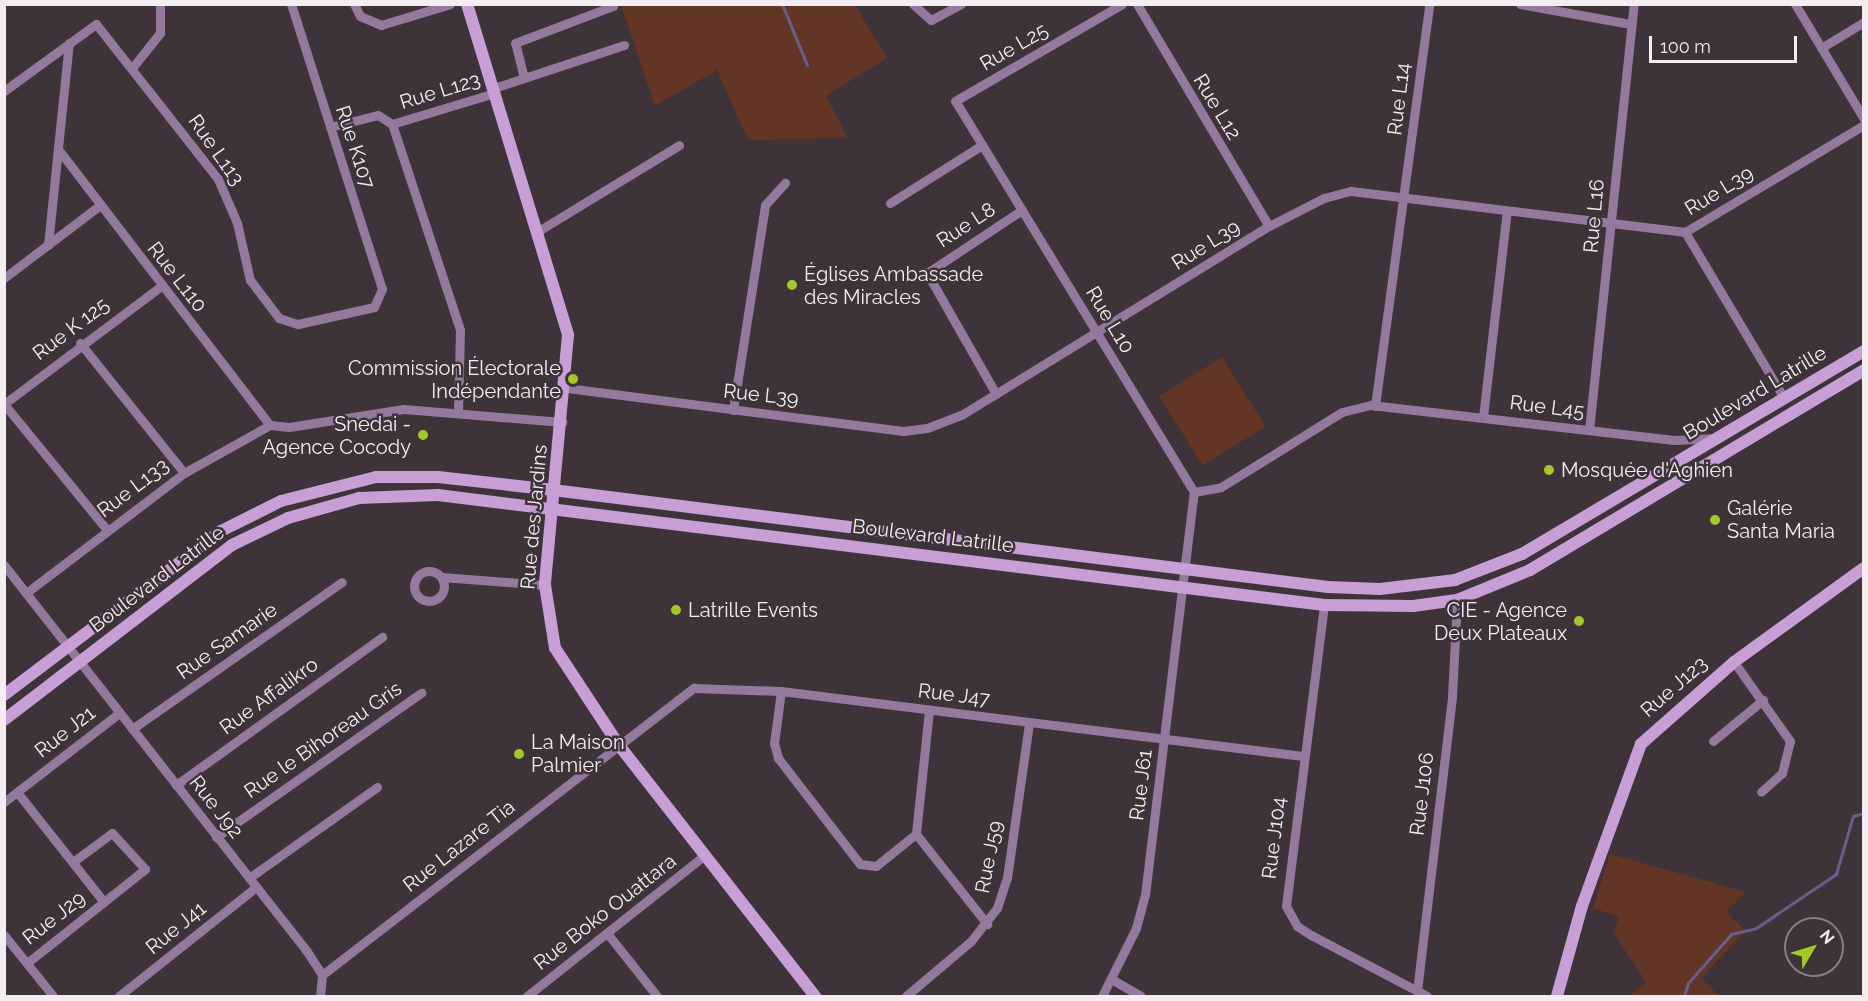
<!DOCTYPE html>
<meta charset="utf-8">
<style>
body{margin:0}
#map{position:relative;width:1868px;height:1001px;overflow:hidden;background:#3d3339;font-family:Raleway,sans-serif}
div>[style]{position:absolute}
.green>*{inset:0;background:#623525;transform-origin:0 0}
.stream>*{height:3px;margin:-1.5px;padding:0 1.5px;transform-origin:1.5px;border-radius:1.5px;background:#665f8d}
.street>*{height:9px;margin:-4.5px;padding:0 4.5px;transform-origin:4.5px;border-radius:4.5px;background:#93799c}
.street>.ring{margin:-4.5px;padding:0;box-sizing:content-box;background:none;border:9px solid #93799c;border-radius:50%}
.secondary>*{height:12px;margin:-6px;padding:0 6px;transform-origin:6px;border-radius:6px;background:#c79ed5}
.dots>*{width:16px;height:16px;translate:-50% -50%;box-sizing:border-box;border:3px solid #3d3339;border-radius:50%}
span{translate:-50% -50%;white-space:nowrap;text-align:center;line-height:1.15;-webkit-text-stroke:5px #3d3339;paint-order:stroke}
.street-label{font-size:20px;color:#f4edf1}
.poi-label{font-size:20px;color:#f4edf1}
.left{translate:0 -50%;text-align:left}
.right{translate:-100% -50%;text-align:right}
.frame{position:absolute;inset:0;border:6px solid #f4edf1;pointer-events:none}
.north{position:absolute;left:1784px;top:917px;width:60px;height:60px;box-sizing:border-box;background:#3d3339;border:2px solid #867d83;border-radius:50%;rotate:52deg;font-size:16px;font-weight:700;line-height:24px;text-align:center;color:#f4edf1}
.north::after{content:'';display:block;margin:auto;width:21px;height:27px;background:#a4c824;clip-path:polygon(50% 0,100% 100%,50% 72%,0 100%)}
.scale{position:absolute;left:1649px;top:36px;width:148px;height:27px;box-sizing:border-box;border:3px solid #f4edf1;border-top:0;padding-left:8px;font-size:18px;line-height:21px;white-space:nowrap;color:#f4edf1;-webkit-text-stroke:4px #3d3339;paint-order:stroke}
</style>
<div id="map">
<div class="green">
<div style="clip-path:polygon(621px 5px,855px 5px,887px 58px,826px 96px,848px 138px,748px 140px,717px 70px,655px 106px)"></div>
<div style="left:1222px;top:357px;width:82px;height:74px;rotate:58deg"></div>
<div style="clip-path:polygon(1610px 854px,1746px 892px,1726px 912px,1746px 931px,1701px 978px,1719px 996px,1629px 996px,1646px 982px,1613px 932px,1619px 917px,1593px 908px)"></div>
</div>
<div class="stream">
<div style="left:782px;top:4px;width:66px;rotate:67.7deg"></div>
<div style="left:1684px;top:996px;width:14px;rotate:-73deg"></div>
<div style="left:1688px;top:983px;width:65px;rotate:-48.7deg"></div>
<div style="left:1731px;top:934px;width:26px;rotate:-13deg"></div>
<div style="left:1756px;top:928px;width:97px;rotate:-34deg"></div>
<div style="left:1836px;top:874px;width:60px;rotate:-73.7deg"></div>
<div style="left:1853px;top:816px;width:11px;rotate:-15deg"></div>
</div>
<div class="street">
<div style="left:354px;top:4px;width:13px;rotate:63deg"></div>
<div style="left:360px;top:16px;width:23px;rotate:23deg"></div>
<div style="left:381px;top:25px;width:72px;rotate:-16.9deg"></div>
<div style="left:913px;top:4px;width:24px;rotate:42deg"></div>
<div style="left:931px;top:20px;width:34px;rotate:-28deg"></div>
<div style="left:1137px;top:4px;width:258px;rotate:59.3deg"></div>
<div style="left:1520px;top:4px;width:112px;rotate:10.3deg"></div>
<div style="left:1795px;top:4px;width:134px;rotate:59deg"></div>
<div style="left:1821px;top:48px;width:50px;rotate:-31.2deg"></div>
<div style="left:132px;top:68px;width:45px;rotate:-51.3deg"></div>
<div style="left:160px;top:33px;width:29px;rotate:-90deg"></div>
<div style="left:524px;top:78px;width:36px;rotate:-104deg"></div>
<div style="left:515px;top:43px;width:105px;rotate:-20.7deg"></div>
<div style="left:494px;top:88px;width:137px;rotate:-18.3deg"></div>
<div style="left:4px;top:91px;width:114px;rotate:-36.1deg"></div>
<div style="left:96px;top:24px;width:197px;rotate:51.8deg"></div>
<div style="left:218px;top:179px;width:48px;rotate:66.6deg"></div>
<div style="left:237px;top:223px;width:58px;rotate:77.2deg"></div>
<div style="left:250px;top:280px;width:48px;rotate:52.7deg"></div>
<div style="left:279px;top:318px;width:20px;rotate:18deg"></div>
<div style="left:298px;top:324px;width:78px;rotate:-12.6deg"></div>
<div style="left:374px;top:307px;width:20px;rotate:-66deg"></div>
<div style="left:382px;top:289px;width:299px;rotate:-107.7deg"></div>
<div style="left:392px;top:124px;width:217px;rotate:71.7deg"></div>
<div style="left:460px;top:330px;width:80px;rotate:91.4deg"></div>
<div style="left:330px;top:127px;width:49px;rotate:-14deg"></div>
<div style="left:378px;top:115px;width:17px;rotate:33deg"></div>
<div style="left:392px;top:124px;width:108px;rotate:-16.8deg"></div>
<div style="left:58px;top:149px;width:348px;rotate:52.5deg"></div>
<div style="left:890px;top:203px;width:109px;rotate:-32.2deg"></div>
<div style="left:540px;top:230px;width:163px;rotate:-31.4deg"></div>
<div style="left:1685px;top:232px;width:193px;rotate:59.2deg"></div>
<div style="left:48px;top:245px;width:203px;rotate:-84.1deg"></div>
<div style="left:4px;top:278px;width:121px;rotate:-37.2deg"></div>
<div style="left:80px;top:343px;width:166px;rotate:51.3deg"></div>
<div style="left:567px;top:388px;width:339px;rotate:7.3deg"></div>
<div style="left:903px;top:431px;width:24px;rotate:-7deg"></div>
<div style="left:927px;top:428px;width:39px;rotate:-21deg"></div>
<div style="left:963px;top:414px;width:359px;rotate:-31.6deg"></div>
<div style="left:1269px;top:226px;width:62px;rotate:-27deg"></div>
<div style="left:1324px;top:198px;width:28px;rotate:-15deg"></div>
<div style="left:1351px;top:191px;width:337px;rotate:7deg"></div>
<div style="left:1685px;top:232px;width:209px;rotate:-30.9deg"></div>
<div style="left:996px;top:394px;width:139px;rotate:-119.7deg"></div>
<div style="left:927px;top:273px;width:114px;rotate:-33.6deg"></div>
<div style="left:4px;top:404px;width:196px;rotate:-36.9deg"></div>
<div style="left:4px;top:404px;width:163px;rotate:50.7deg"></div>
<div style="left:1375px;top:406px;width:406px;rotate:-82.3deg"></div>
<div style="left:733px;top:410px;width:207px;rotate:-81.1deg"></div>
<div style="left:765px;top:205px;width:30px;rotate:-48deg"></div>
<div style="left:1483px;top:417px;width:207px;rotate:-83.4deg"></div>
<div style="left:270px;top:425px;width:19px;rotate:6deg"></div>
<div style="left:289px;top:427px;width:116px;rotate:-8.9deg"></div>
<div style="left:404px;top:409px;width:159px;rotate:4.7deg"></div>
<div style="left:1589px;top:430px;width:428px;rotate:-84deg"></div>
<div style="left:1194px;top:492px;width:27px;rotate:-10deg"></div>
<div style="left:1221px;top:487px;width:142px;rotate:-31.8deg"></div>
<div style="left:1342px;top:412px;width:30px;rotate:-14deg"></div>
<div style="left:1371px;top:405px;width:305px;rotate:6.6deg"></div>
<div style="left:1674px;top:440px;width:42px;rotate:-2.7deg"></div>
<div style="left:4px;top:565px;width:489px;rotate:51.9deg"></div>
<div style="left:306px;top:950px;width:30px;rotate:57deg"></div>
<div style="left:322px;top:975px;width:21px;rotate:95deg"></div>
<div class="ring" style="left:414px;top:571px;width:21px;height:21px"></div>
<div style="left:442px;top:577px;width:103px;rotate:4.4deg"></div>
<div style="left:26px;top:593px;width:198px;rotate:-37.2deg"></div>
<div style="left:184px;top:473px;width:98px;rotate:-29.2deg"></div>
<div style="left:1324px;top:605px;width:303px;rotate:97.2deg"></div>
<div style="left:1286px;top:906px;width:23px;rotate:61deg"></div>
<div style="left:1297px;top:926px;width:17px;rotate:33deg"></div>
<div style="left:1311px;top:935px;width:131px;rotate:27.7deg"></div>
<div style="left:1734px;top:662px;width:97px;rotate:54.7deg"></div>
<div style="left:1790px;top:741px;width:33px;rotate:104deg"></div>
<div style="left:1782px;top:773px;width:28px;rotate:138deg"></div>
<div style="left:781px;top:691px;width:52px;rotate:97.7deg"></div>
<div style="left:774px;top:743px;width:16px;rotate:75deg"></div>
<div style="left:778px;top:758px;width:134px;rotate:52.3deg"></div>
<div style="left:860px;top:864px;width:16px;rotate:7deg"></div>
<div style="left:876px;top:866px;width:51px;rotate:-38.7deg"></div>
<div style="left:929px;top:710px;width:125px;rotate:96deg"></div>
<div style="left:916px;top:834px;width:115px;rotate:51.7deg"></div>
<div style="left:132px;top:729px;width:256px;rotate:-35deg"></div>
<div style="left:1713px;top:741px;width:65px;rotate:-39.4deg"></div>
<div style="left:176px;top:785px;width:254px;rotate:-35.7deg"></div>
<div style="left:17px;top:792px;width:140px;rotate:51.7deg"></div>
<div style="left:4px;top:802px;width:145px;rotate:-37.7deg"></div>
<div style="left:216px;top:837px;width:251px;rotate:-35.1deg"></div>
<div style="left:249px;top:878px;width:157px;rotate:-35.4deg"></div>
<div style="left:607px;top:933px;width:80px;rotate:51.6deg"></div>
<div style="left:4px;top:935px;width:78px;rotate:51.2deg"></div>
<div style="left:27px;top:963px;width:151px;rotate:-38.5deg"></div>
<div style="left:145px;top:869px;width:49px;rotate:-132.5deg"></div>
<div style="left:112px;top:833px;width:49px;rotate:143.4deg"></div>
<div style="left:322px;top:975px;width:470px;rotate:-37.7deg"></div>
<div style="left:694px;top:688px;width:87px;rotate:2deg"></div>
<div style="left:781px;top:691px;width:526px;rotate:7.1deg"></div>
<div style="left:1113px;top:980px;width:32px;rotate:30deg"></div>
<div style="left:1417px;top:991px;width:297px;rotate:-83.2deg"></div>
<div style="left:1452px;top:696px;width:96px;rotate:-87deg"></div>
<div style="left:119px;top:996px;width:175px;rotate:-38.5deg"></div>
<div style="left:527px;top:996px;width:227px;rotate:-38.4deg"></div>
<div style="left:906px;top:996px;width:85px;rotate:-40.2deg"></div>
<div style="left:971px;top:941px;width:42px;rotate:-51.8deg"></div>
<div style="left:997px;top:908px;width:32px;rotate:-72deg"></div>
<div style="left:1007px;top:878px;width:157px;rotate:-81.9deg"></div>
<div style="left:1102px;top:996px;width:76px;rotate:-63.4deg"></div>
<div style="left:1136px;top:928px;width:34px;rotate:-75deg"></div>
<div style="left:1145px;top:895px;width:406px;rotate:-83.1deg"></div>
<div style="left:1194px;top:492px;width:458px;rotate:-121.4deg"></div>
<div style="left:955px;top:101px;width:193px;rotate:-30.1deg"></div>
</div>
<div class="secondary">
<div style="left:467px;top:4px;width:346px;rotate:73deg"></div>
<div style="left:568px;top:335px;width:251px;rotate:95.3deg"></div>
<div style="left:545px;top:585px;width:64px;rotate:81deg"></div>
<div style="left:555px;top:648px;width:115px;rotate:56.7deg"></div>
<div style="left:618px;top:744px;width:320px;rotate:52deg"></div>
<div style="left:4px;top:695px;width:272px;rotate:-37.1deg"></div>
<div style="left:221px;top:531px;width:67px;rotate:-26.6deg"></div>
<div style="left:281px;top:501px;width:98px;rotate:-14.2deg"></div>
<div style="left:376px;top:477px;width:62px"></div>
<div style="left:438px;top:477px;width:116px;rotate:6.4deg"></div>
<div style="left:553px;top:490px;width:781px;rotate:7.13deg"></div>
<div style="left:1328px;top:587px;width:52px;rotate:2.2deg"></div>
<div style="left:1380px;top:589px;width:76px;rotate:-6.8deg"></div>
<div style="left:1455px;top:580px;width:72px;rotate:-21.2deg"></div>
<div style="left:1522px;top:554px;width:398px;rotate:-30.7deg"></div>
<div style="left:4px;top:720px;width:287px;rotate:-37.5deg"></div>
<div style="left:232px;top:545px;width:62px;rotate:-25.7deg"></div>
<div style="left:288px;top:518px;width:74px;rotate:-15.7deg"></div>
<div style="left:359px;top:498px;width:79px;rotate:-2.2deg"></div>
<div style="left:438px;top:495px;width:893px;rotate:7.08deg"></div>
<div style="left:1324px;top:605px;width:89px;rotate:0.6deg"></div>
<div style="left:1413px;top:606px;width:44px;rotate:-7.8deg"></div>
<div style="left:1457px;top:600px;width:79px;rotate:-22.3deg"></div>
<div style="left:1530px;top:570px;width:389px;rotate:-30.9deg"></div>
<div style="left:1557px;top:996px;width:93px;rotate:-74.5deg"></div>
<div style="left:1582px;top:906px;width:172px;rotate:-70deg"></div>
<div style="left:1641px;top:744px;width:124px;rotate:-41.4deg"></div>
<div style="left:1734px;top:662px;width:160px;rotate:-35.9deg"></div>
</div>
<div class="dots">
<div style="left:792px;top:285px;background:#a4c824"></div>
<div style="left:573px;top:379px;background:#a4c824"></div>
<div style="left:423px;top:435px;background:#a4c824"></div>
<div style="left:1549px;top:470px;background:#a4c824"></div>
<div style="left:1715px;top:520px;background:#a4c824"></div>
<div style="left:676px;top:610px;background:#a4c824"></div>
<div style="left:1579px;top:621px;background:#a4c824"></div>
<div style="left:519px;top:754px;background:#a4c824"></div>
</div>
<div class="street-label">
<span style="left:1014px;top:47px;rotate:-30deg">Rue L25</span>
<span style="left:440px;top:91px;rotate:-17deg">Rue L123</span>
<span style="left:1399px;top:99px;rotate:-83deg">Rue L14</span>
<span style="left:1217px;top:107px;rotate:59deg">Rue L12</span>
<span style="left:355px;top:147px;rotate:72deg">Rue K107</span>
<span style="left:216px;top:150px;rotate:55deg">Rue L113</span>
<span style="left:1719px;top:191px;rotate:-31deg">Rue L39</span>
<span style="left:1594px;top:216px;rotate:-85deg">Rue L16</span>
<span style="left:966px;top:225px;rotate:-33deg">Rue L8</span>
<span style="left:1206px;top:245px;rotate:-32deg">Rue L39</span>
<span style="left:177px;top:277px;rotate:52deg">Rue L110</span>
<span style="left:1110px;top:320px;rotate:59deg">Rue L10</span>
<span style="left:71px;top:329px;rotate:-37deg">Rue K 125</span>
<span style="left:1755px;top:393px;rotate:-31deg">Boulevard Latrille</span>
<span style="left:761px;top:395px;rotate:6deg">Rue L39</span>
<span style="left:1547px;top:407px;rotate:7deg">Rue L45</span>
<span style="left:133px;top:488px;rotate:-37deg">Rue L133</span>
<span style="left:534px;top:517px;rotate:-85deg">Rue des Jardins</span>
<span style="left:933px;top:536px;rotate:7deg">Boulevard Latrille</span>
<span style="left:157px;top:579px;rotate:-37deg">Boulevard Latrille</span>
<span style="left:227px;top:641px;rotate:-35deg">Rue Samarie</span>
<span style="left:1674px;top:687px;rotate:-41deg">Rue J123</span>
<span style="left:954px;top:695px;rotate:7deg">Rue J47</span>
<span style="left:269px;top:696px;rotate:-36deg">Rue Affalikro</span>
<span style="left:65px;top:732px;rotate:-38deg">Rue J21</span>
<span style="left:323px;top:740px;rotate:-35deg">Rue le Bihoreau Gris</span>
<span style="left:1141px;top:785px;rotate:-83deg">Rue J61</span>
<span style="left:1422px;top:794px;rotate:-83deg">Rue J106</span>
<span style="left:216px;top:807px;rotate:52deg">Rue J92</span>
<span style="left:1274px;top:838px;rotate:-83deg">Rue J104</span>
<span style="left:459px;top:846px;rotate:-38deg">Rue Lazare Tia</span>
<span style="left:989px;top:857px;rotate:-79deg">Rue J59</span>
<span style="left:605px;top:912px;rotate:-38deg">Rue Boko Ouattara</span>
<span style="left:54px;top:918px;rotate:-38deg">Rue J29</span>
<span style="left:176px;top:928px;rotate:-39deg">Rue J41</span>
</div>
<div class="poi-label">
<span class="left" style="left:804px;top:286px">Églises Ambassade<br>des Miracles</span>
<span class="right" style="left:561px;top:380px">Commission Électorale<br>Indépendante</span>
<span class="right" style="left:411px;top:436px">Snedai -<br>Agence Cocody</span>
<span class="left" style="left:1561px;top:470px">Mosquée d'Aghien</span>
<span class="left" style="left:1727px;top:520px">Galérie<br>Santa Maria</span>
<span class="left" style="left:688px;top:610px">Latrille Events</span>
<span class="right" style="left:1567px;top:622px">CIE - Agence<br>Deux Plateaux</span>
<span class="left" style="left:531px;top:754px">La Maison<br>Palmier</span>
</div>
<div class="frame"></div>
<div class="north">N</div>
<div class="scale">100 m</div>
</div>
